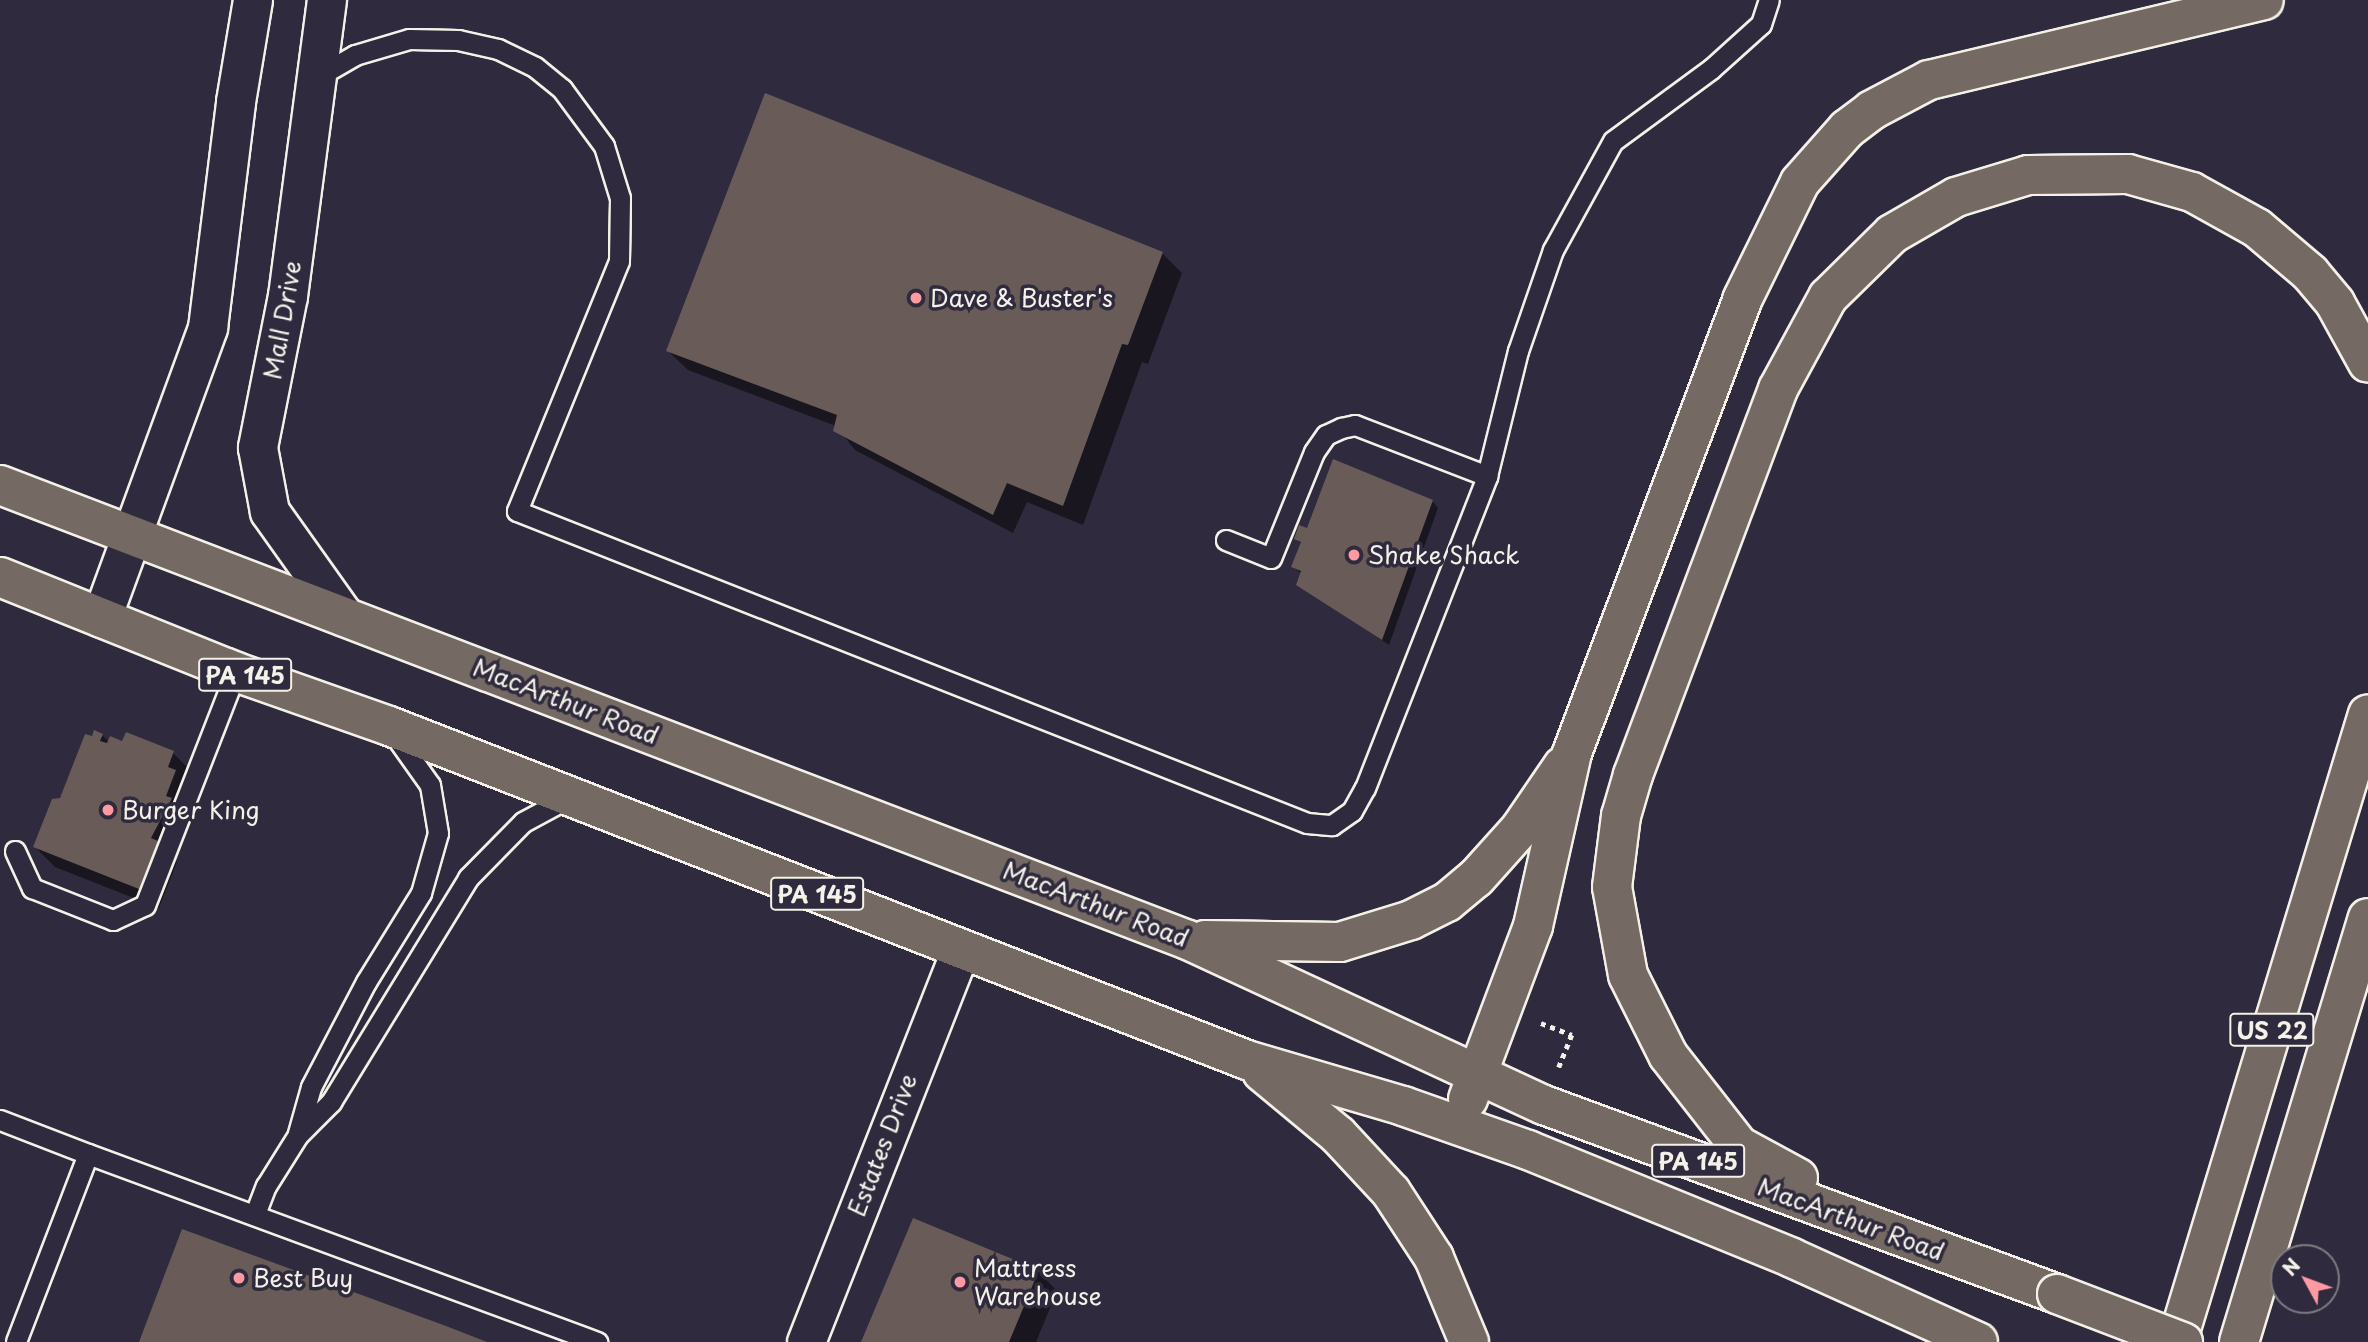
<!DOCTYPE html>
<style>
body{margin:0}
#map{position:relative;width:2368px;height:1342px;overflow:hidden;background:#2f2a3d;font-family:"Playpen Sans",sans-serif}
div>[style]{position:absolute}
.shadow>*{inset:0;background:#0007}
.building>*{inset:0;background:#695c58}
.path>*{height:4.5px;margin-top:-2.25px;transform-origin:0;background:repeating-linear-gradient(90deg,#f4f1e8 0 5px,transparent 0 10px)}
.roads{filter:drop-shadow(2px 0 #f4f1e8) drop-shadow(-2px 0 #f4f1e8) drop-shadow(0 2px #f4f1e8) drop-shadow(0 -2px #f4f1e8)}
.lane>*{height:19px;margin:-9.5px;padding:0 9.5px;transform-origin:9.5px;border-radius:9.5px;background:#2f2a3d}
.street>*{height:37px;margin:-18.5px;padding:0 18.5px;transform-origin:18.5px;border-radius:18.5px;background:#2f2a3d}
.secondary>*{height:38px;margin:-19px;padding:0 19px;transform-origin:19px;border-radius:19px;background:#2f2a3d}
.highway>*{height:38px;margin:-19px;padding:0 19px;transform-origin:19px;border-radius:19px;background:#756964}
.bridges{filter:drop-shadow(2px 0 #f4f1e8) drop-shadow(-2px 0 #f4f1e8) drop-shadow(0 2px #f4f1e8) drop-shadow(0 -2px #f4f1e8)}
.highway-bridge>*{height:38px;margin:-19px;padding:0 19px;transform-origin:19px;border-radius:19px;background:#756964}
.dots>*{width:19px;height:19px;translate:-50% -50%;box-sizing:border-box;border:4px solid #2f2a3d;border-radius:50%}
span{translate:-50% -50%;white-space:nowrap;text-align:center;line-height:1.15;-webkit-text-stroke:7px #2f2a3d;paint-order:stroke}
.shield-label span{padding:2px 5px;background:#2f2a3d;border:2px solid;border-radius:5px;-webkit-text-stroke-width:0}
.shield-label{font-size:23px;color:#f4f1e8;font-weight:700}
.poi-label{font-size:24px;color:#f4f1e8}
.left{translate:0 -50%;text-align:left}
.street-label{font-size:24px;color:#f4f1e8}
.north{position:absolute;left:2270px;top:1244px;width:70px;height:70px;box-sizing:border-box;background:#2f2a3d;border:2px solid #7e7a81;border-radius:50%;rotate:311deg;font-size:19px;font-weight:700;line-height:28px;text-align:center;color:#f4f1e8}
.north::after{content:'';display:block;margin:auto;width:24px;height:32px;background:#ff9aa2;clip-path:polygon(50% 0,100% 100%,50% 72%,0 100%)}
</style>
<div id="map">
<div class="shadow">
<div style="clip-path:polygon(766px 95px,1162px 253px,1182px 273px,1148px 364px,1142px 362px,1083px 525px,1027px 502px,1013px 533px,855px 450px,836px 426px,688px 370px,668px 351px)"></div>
<div style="clip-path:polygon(1432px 501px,1438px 508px,1389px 645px,1298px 584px,1302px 574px,1293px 567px,1302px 544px,1296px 539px,1308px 530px)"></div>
<div style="clip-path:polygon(102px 735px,109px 742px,173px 753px,193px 773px,186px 815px,191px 820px,171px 856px,177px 862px,159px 908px,55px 867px,35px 847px,93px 739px)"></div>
<div style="clip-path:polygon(1038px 1271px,1057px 1291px,1036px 1342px,863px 1342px)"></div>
</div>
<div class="building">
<div style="clip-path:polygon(765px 93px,1163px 252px,1128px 345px,1122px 344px,1063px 506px,1007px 483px,993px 515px,833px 431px,837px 415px,666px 351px)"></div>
<div style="clip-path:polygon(1333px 459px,1433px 500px,1382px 640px,1296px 585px,1301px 571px,1291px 567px,1301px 542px,1294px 539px,1299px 525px,1307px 528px)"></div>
<div style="clip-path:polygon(94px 730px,103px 734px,100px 741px,107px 743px,110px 736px,122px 741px,126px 732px,174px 751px,168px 767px,176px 770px,166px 796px,172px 798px,151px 838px,158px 841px,139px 889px,33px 847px,52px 799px,60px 798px,85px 734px,92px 736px)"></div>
<div style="clip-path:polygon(913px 1218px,1039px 1270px,1009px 1342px,861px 1342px)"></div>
<div style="clip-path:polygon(182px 1229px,446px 1326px,487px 1342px,139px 1342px)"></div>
</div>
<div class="path">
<div style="left:1541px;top:1023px;width:33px;rotate:21deg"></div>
<div style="left:1572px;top:1035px;width:35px;rotate:112deg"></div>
</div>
<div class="roads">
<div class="lane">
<div style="left:317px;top:77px;width:44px;rotate:-30.1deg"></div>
<div style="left:355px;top:55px;width:56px;rotate:-16.5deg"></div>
<div style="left:409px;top:39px;width:49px;rotate:1.2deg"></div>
<div style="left:458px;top:40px;width:41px;rotate:12.7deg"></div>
<div style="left:498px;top:49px;width:41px;rotate:25.9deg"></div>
<div style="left:535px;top:67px;width:35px;rotate:39deg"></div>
<div style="left:562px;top:89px;width:71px;rotate:53.6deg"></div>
<div style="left:604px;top:146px;width:54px;rotate:72.9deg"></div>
<div style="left:620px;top:198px;width:63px;rotate:90.9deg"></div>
<div style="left:619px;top:261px;width:270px;rotate:112.2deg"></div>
<div style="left:517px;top:511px;width:849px;rotate:21.55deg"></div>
<div style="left:1307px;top:823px;width:25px;rotate:5deg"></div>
<div style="left:1332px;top:825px;width:24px;rotate:-35deg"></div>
<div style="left:1352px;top:811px;width:26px;rotate:-61deg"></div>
<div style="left:1365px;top:788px;width:335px;rotate:-68.6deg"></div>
<div style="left:1487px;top:476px;width:129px;rotate:-76.1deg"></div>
<div style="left:1518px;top:351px;width:107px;rotate:-70.9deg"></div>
<div style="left:1553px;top:250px;width:124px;rotate:-61.2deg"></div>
<div style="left:1613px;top:141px;width:122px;rotate:-36.3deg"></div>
<div style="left:1711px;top:69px;width:67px;rotate:-42deg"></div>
<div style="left:1761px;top:24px;width:25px;rotate:-72deg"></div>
<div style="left:1226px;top:540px;width:48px;rotate:21.8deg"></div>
<div style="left:1271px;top:558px;width:114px;rotate:-67.9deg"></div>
<div style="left:1314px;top:452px;width:21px;rotate:-55deg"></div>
<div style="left:1326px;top:435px;width:17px;rotate:-25deg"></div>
<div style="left:1341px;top:428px;width:14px;rotate:-12deg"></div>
<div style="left:1355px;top:425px;width:142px;rotate:21.1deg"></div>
<div style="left:15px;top:851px;width:41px;rotate:65.3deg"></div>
<div style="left:32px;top:888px;width:87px;rotate:21.6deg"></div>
<div style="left:113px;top:920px;width:35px;rotate:-25deg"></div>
<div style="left:145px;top:905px;width:250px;rotate:-68.7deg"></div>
<div style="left:0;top:1120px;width:94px;rotate:21.1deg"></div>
<div style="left:88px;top:1154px;width:201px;rotate:111deg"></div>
<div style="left:298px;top:1133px;width:48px;rotate:-74.2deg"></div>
<div style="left:311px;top:1087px;width:119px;rotate:-62.4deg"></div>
<div style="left:366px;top:982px;width:105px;rotate:-58.3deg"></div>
<div style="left:421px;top:893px;width:62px;rotate:-74.2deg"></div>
<div style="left:438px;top:833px;width:49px;rotate:-99.5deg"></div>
<div style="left:430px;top:785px;width:64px;rotate:-125.4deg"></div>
<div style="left:88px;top:1154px;width:543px;rotate:20.27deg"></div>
<div style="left:255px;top:1214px;width:30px;rotate:-69deg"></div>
<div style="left:266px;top:1186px;width:60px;rotate:-57.9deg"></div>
<div style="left:298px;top:1135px;width:47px;rotate:-45deg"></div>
<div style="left:331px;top:1102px;width:263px;rotate:-58.5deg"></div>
<div style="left:468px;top:878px;width:78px;rotate:-45.5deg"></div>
<div style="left:523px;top:822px;width:51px;rotate:-28.1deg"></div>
</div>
<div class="street">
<div style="left:806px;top:1342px;width:422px;rotate:-68.5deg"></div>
</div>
<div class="secondary">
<div style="left:327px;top:0;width:299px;rotate:97.5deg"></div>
<div style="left:288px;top:296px;width:155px;rotate:101.2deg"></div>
<div style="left:258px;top:448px;width:65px;rotate:79.4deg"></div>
<div style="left:270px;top:512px;width:128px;rotate:54.6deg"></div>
<div style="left:102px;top:618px;width:309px;rotate:-69.9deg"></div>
<div style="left:208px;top:328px;width:228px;rotate:-82.9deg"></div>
<div style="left:236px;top:102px;width:103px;rotate:-80.5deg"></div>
</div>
<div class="highway">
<div style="left:0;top:485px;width:1272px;rotate:20.96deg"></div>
<div style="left:1188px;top:940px;width:392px;rotate:24.9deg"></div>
<div style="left:1544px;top:1105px;width:547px;rotate:20.22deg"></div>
<div style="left:0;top:577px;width:254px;rotate:21.9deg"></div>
<div style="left:236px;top:672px;width:162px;rotate:19.4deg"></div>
<div style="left:389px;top:726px;width:921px;rotate:21.27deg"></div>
<div style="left:1247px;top:1060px;width:163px;rotate:16.4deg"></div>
<div style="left:1403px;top:1106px;width:133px;rotate:19.4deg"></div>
<div style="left:1528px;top:1150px;width:285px;rotate:22.2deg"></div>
<div style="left:1792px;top:1258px;width:204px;rotate:24.3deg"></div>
<div style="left:1205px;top:940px;width:135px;rotate:0.8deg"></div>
<div style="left:1340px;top:942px;width:74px;rotate:-17.2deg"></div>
<div style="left:1411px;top:920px;width:40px;rotate:-26.6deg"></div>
<div style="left:1447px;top:902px;width:38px;rotate:-40deg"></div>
<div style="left:1476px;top:878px;width:66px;rotate:-48.1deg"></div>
<div style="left:1520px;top:829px;width:76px;rotate:-55.7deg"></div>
<div style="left:1262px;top:1072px;width:99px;rotate:39.7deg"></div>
<div style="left:1338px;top:1135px;width:78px;rotate:47.1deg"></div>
<div style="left:1391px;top:1192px;width:79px;rotate:56.9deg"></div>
<div style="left:1434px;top:1258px;width:91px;rotate:67.4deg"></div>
<div style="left:1468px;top:1099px;width:185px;rotate:-69.4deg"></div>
<div style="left:1533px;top:926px;width:177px;rotate:-77.3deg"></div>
<div style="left:1572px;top:753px;width:484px;rotate:-69.4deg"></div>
<div style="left:1742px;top:300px;width:131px;rotate:-63.8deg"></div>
<div style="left:1800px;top:182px;width:71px;rotate:-48.4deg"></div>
<div style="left:1847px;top:129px;width:31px;rotate:-37deg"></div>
<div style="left:1872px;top:110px;width:64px;rotate:-27.8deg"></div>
<div style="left:1929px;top:80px;width:344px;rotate:-13.4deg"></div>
<div style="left:1798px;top:1178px;width:67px;rotate:-151.5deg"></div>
<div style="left:1739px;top:1146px;width:115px;rotate:-128deg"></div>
<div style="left:1668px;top:1055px;width:89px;rotate:-116.6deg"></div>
<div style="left:1628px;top:975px;width:89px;rotate:-100.3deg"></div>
<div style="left:1612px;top:887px;width:72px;rotate:-82.8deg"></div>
<div style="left:1621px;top:816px;width:43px;rotate:-73.7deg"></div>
<div style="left:1633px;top:775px;width:412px;rotate:-69.4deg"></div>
<div style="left:1778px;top:389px;width:105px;rotate:-61.5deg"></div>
<div style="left:1828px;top:297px;width:90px;rotate:-44.5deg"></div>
<div style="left:1892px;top:234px;width:74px;rotate:-30deg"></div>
<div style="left:1956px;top:197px;width:75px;rotate:-17deg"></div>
<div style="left:2028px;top:175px;width:100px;rotate:-0.6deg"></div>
<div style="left:2128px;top:174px;width:66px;rotate:15.7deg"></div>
<div style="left:2192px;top:192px;width:74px;rotate:29deg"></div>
<div style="left:2257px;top:228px;width:70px;rotate:40.3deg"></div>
<div style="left:2310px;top:273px;width:39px;rotate:50deg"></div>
<div style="left:2335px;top:303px;width:68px;rotate:61.2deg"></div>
<div style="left:2177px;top:1342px;width:656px;rotate:-73.08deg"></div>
<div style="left:2239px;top:1342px;width:443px;rotate:-73.1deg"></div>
</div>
</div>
<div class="bridges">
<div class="highway-bridge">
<div style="left:2057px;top:1294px;width:135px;rotate:20.9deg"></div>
</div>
</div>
<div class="dots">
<div style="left:916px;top:298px;background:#ff9aa2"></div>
<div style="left:1354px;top:555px;background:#ff9aa2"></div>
<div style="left:108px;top:810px;background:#ff9aa2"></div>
<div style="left:239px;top:1278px;background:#ff9aa2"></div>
<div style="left:960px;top:1282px;background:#ff9aa2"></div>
</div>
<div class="shield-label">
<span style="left:245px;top:675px">PA 145</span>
<span style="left:817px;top:894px">PA 145</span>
<span style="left:2272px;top:1030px">US 22</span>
<span style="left:1698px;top:1161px">PA 145</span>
</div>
<div class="poi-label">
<span class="left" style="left:930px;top:298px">Dave &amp; Buster's</span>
<span class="left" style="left:1368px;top:555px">Shake Shack</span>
<span class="left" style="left:122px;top:810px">Burger King</span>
<span class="left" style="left:974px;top:1282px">Mattress<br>Warehouse</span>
<span class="left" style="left:253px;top:1278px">Best Buy</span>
</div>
<div class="street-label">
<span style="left:282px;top:320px;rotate:-80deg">Mall Drive</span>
<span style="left:566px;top:701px;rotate:21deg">MacArthur Road</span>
<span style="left:1096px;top:904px;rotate:21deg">MacArthur Road</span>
<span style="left:882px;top:1145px;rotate:-69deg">Estates Drive</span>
<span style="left:1851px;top:1219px;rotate:20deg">MacArthur Road</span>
</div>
<div class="north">N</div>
</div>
